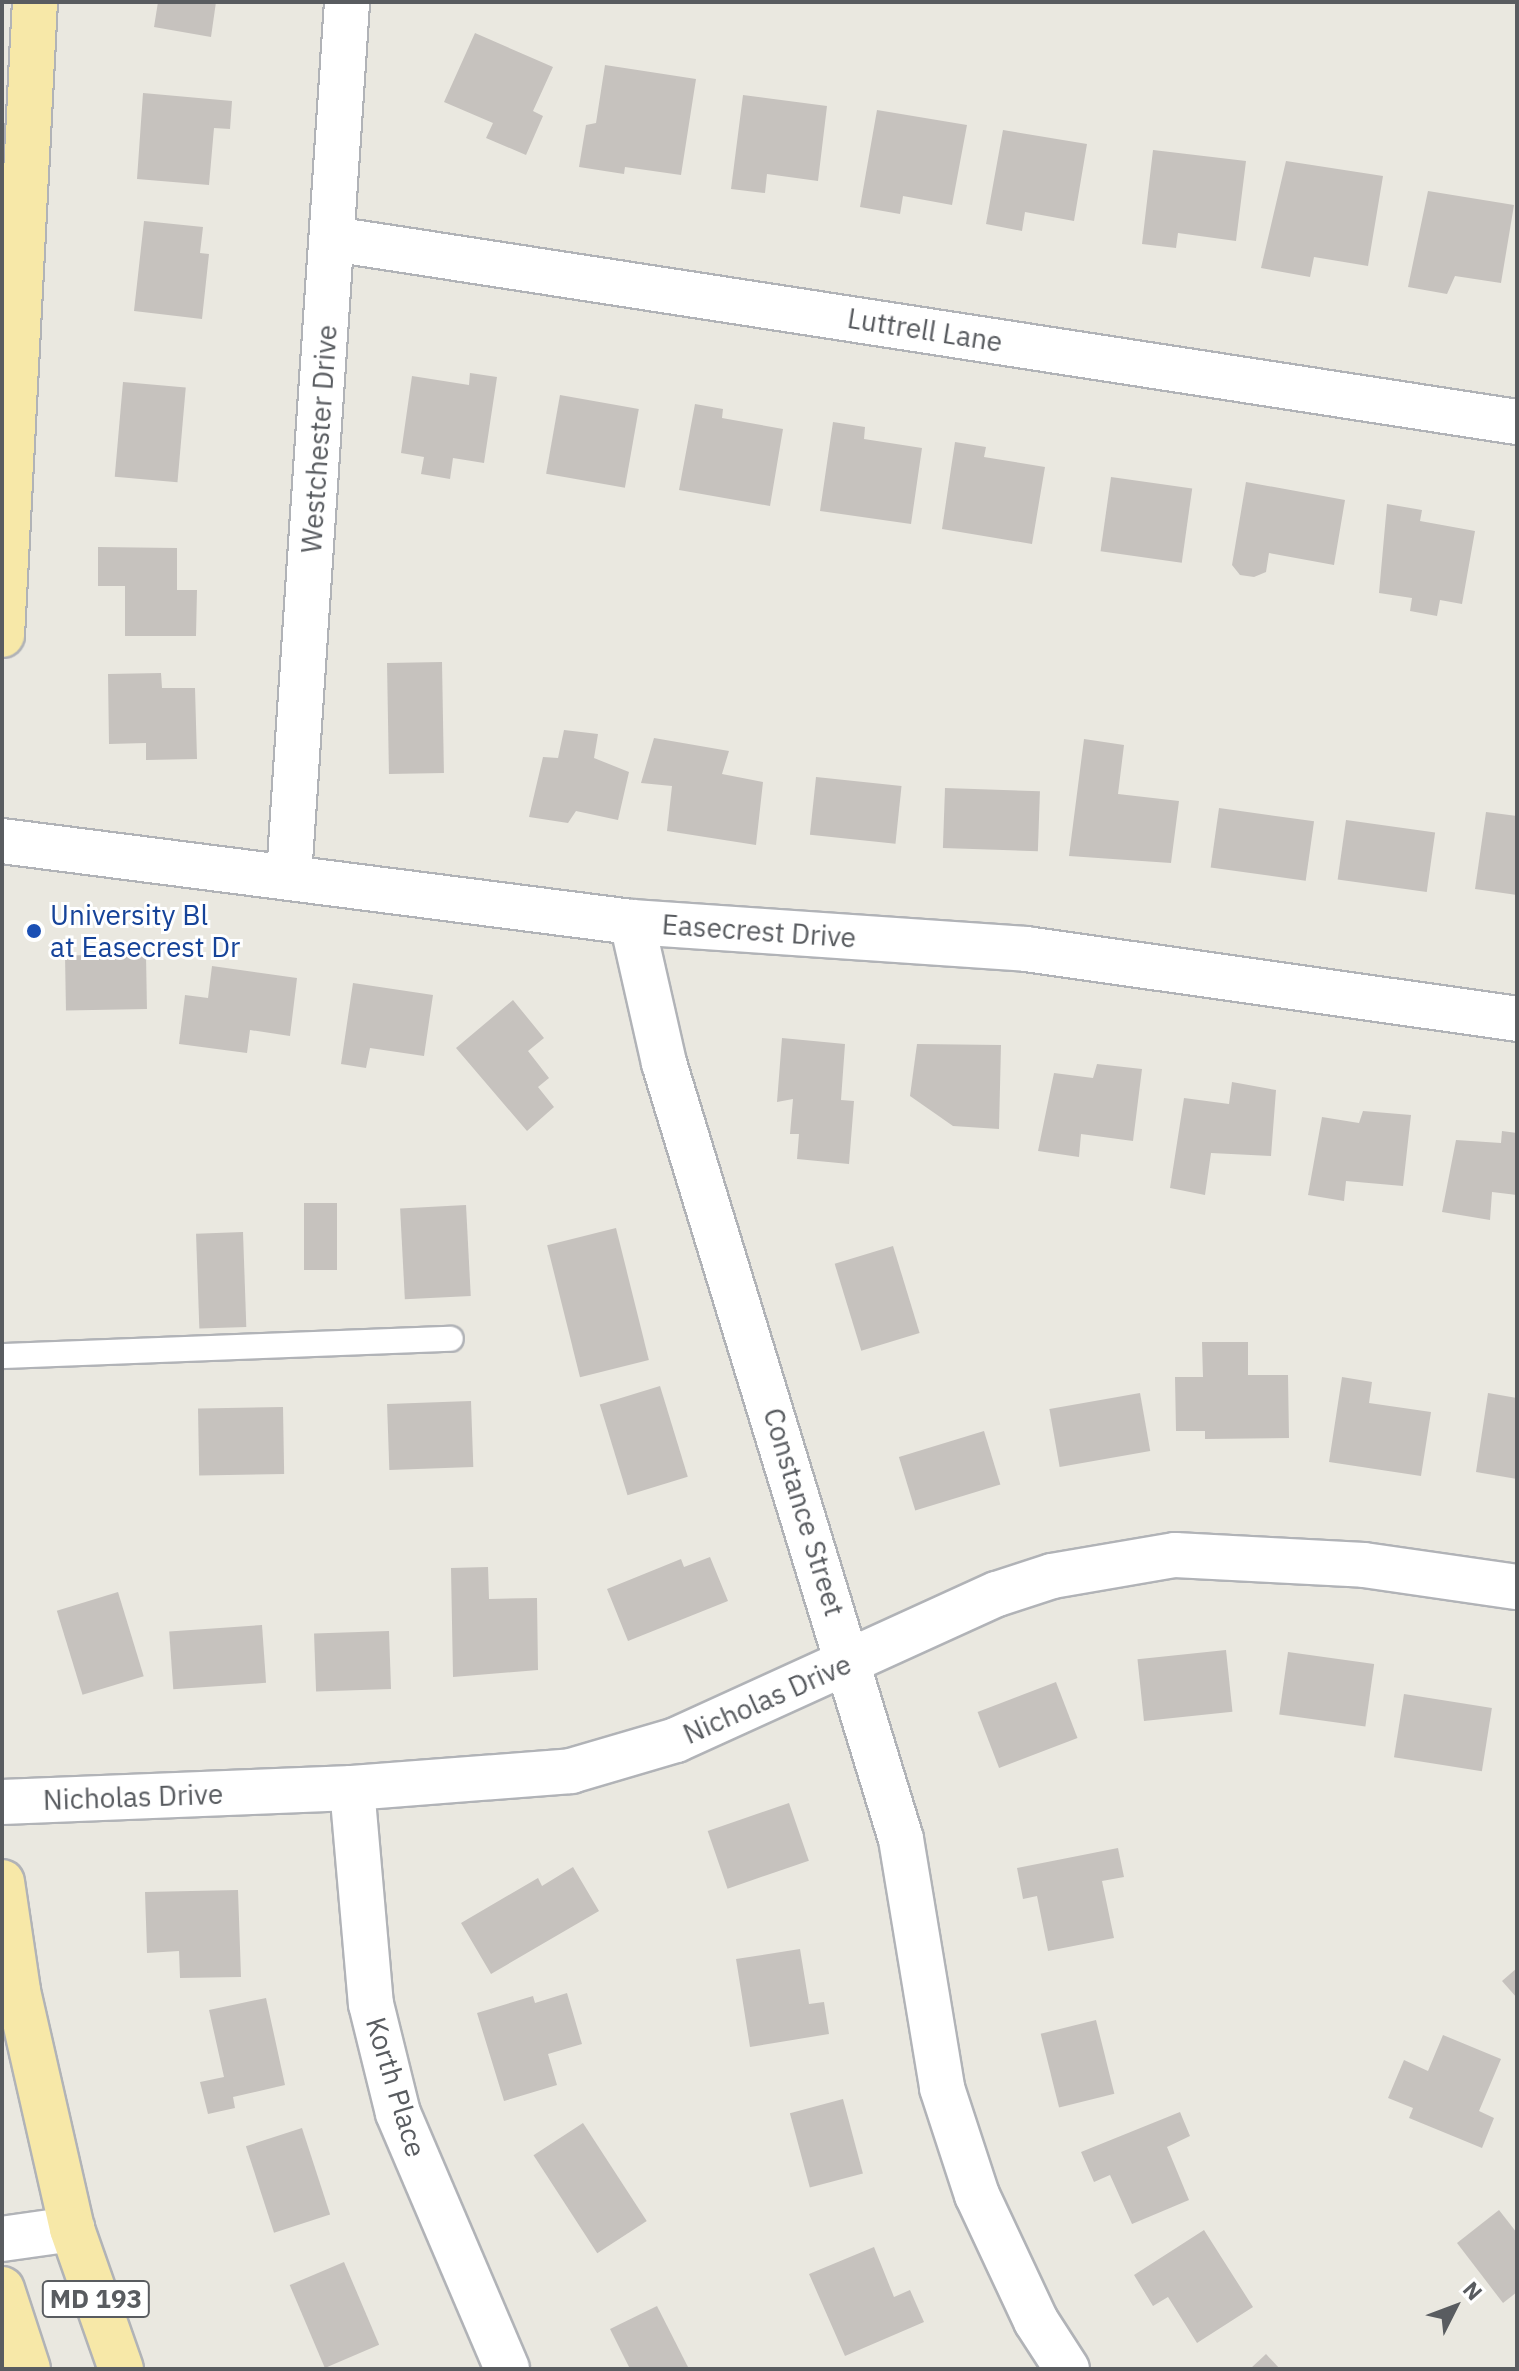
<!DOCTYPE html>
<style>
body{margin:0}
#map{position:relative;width:1519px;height:2371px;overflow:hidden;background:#eae8e0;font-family:"IBM Plex Sans",sans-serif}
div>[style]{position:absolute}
.building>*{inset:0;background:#c6c2be;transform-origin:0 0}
.roads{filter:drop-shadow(2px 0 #b1b3b7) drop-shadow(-2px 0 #b1b3b7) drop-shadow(0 2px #b1b3b7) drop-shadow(0 -2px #b1b3b7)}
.lane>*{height:24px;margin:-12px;padding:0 12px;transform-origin:12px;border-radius:12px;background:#fff}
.street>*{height:44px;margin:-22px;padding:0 22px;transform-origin:22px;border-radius:22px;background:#fff}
.primary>*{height:44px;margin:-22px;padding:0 22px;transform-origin:22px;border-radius:22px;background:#f7e8a8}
.dots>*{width:22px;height:22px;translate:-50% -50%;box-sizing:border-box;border:4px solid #fff;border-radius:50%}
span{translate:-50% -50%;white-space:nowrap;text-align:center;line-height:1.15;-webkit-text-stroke:6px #fff;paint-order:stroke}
.shield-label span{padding:2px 6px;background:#fff;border:2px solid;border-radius:6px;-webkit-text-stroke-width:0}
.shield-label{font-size:26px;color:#595c60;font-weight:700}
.street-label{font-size:28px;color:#595c60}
.transit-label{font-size:28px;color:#164399}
.left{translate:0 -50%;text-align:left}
.frame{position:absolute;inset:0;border:4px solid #595c60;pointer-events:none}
.north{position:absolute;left:1415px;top:2267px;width:80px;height:80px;-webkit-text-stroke:6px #fff;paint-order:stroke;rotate:48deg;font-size:22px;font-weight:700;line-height:32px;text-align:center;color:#595c60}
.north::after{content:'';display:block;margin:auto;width:28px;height:36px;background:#595c60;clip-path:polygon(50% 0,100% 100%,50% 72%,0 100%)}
</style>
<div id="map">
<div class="building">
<div style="clip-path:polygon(158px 2px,216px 2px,211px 37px,154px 27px)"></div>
<div style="clip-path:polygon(475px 33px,553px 67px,533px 111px,543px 116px,526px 155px,486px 138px,493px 123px,444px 102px)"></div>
<div style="clip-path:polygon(605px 65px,696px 79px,681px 175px,625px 167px,624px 174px,579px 167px,586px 125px,596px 123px)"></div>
<div style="clip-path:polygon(143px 93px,232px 101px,230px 129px,214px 128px,209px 185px,137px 179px)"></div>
<div style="clip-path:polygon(743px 95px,827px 106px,818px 181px,767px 174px,765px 193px,731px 189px)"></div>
<div style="clip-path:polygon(877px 110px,967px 125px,952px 205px,903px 196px,900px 214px,860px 207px)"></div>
<div style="clip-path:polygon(1003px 130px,1087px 144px,1074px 221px,1025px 212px,1022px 231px,986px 224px)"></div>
<div style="clip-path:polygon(1153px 150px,1246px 161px,1236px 241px,1178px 233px,1176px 248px,1142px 244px)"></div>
<div style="clip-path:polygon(1286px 161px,1383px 176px,1368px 266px,1314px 257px,1310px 277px,1261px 268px)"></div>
<div style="clip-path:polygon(1428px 191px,1514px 205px,1501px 283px,1455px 276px,1447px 294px,1408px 287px)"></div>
<div style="clip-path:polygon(144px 221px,203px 227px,200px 253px,209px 254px,202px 319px,134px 311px)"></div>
<div style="clip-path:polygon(470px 373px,497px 377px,484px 463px,453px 458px,450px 479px,421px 474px,424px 457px,401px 453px,412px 376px,469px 385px)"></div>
<div style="left:123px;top:382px;width:63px;height:95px;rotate:5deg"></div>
<div style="left:560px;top:395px;width:80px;height:80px;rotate:10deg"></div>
<div style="clip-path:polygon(695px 404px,723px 409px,722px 418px,783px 429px,770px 506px,679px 490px)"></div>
<div style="clip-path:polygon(833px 422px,865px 427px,864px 439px,922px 448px,911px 524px,820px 511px)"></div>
<div style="clip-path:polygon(955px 442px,986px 447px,984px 457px,1045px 467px,1032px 544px,942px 529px)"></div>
<div style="left:1111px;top:477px;width:82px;height:75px;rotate:8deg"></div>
<div style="clip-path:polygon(1246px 482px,1345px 500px,1334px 565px,1269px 553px,1266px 572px,1254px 577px,1240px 575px,1232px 565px)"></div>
<div style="clip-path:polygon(1387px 504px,1422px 510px,1420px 521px,1475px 531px,1462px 604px,1440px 600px,1437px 616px,1410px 611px,1412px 598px,1379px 593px)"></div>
<div style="clip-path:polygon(98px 547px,177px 548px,177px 590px,197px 590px,196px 636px,125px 636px,125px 586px,98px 586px)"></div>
<div style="left:442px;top:662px;width:111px;height:55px;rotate:89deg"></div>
<div style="clip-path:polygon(161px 673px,162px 688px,195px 688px,197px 759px,146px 760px,146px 743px,109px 744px,108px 674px)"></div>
<div style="clip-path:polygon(564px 730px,598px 734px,594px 758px,629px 772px,618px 820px,576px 811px,568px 823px,529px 817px,543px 757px,558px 758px)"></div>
<div style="clip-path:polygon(654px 738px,729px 751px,722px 774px,763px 782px,756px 845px,667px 831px,672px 786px,641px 783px)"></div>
<div style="clip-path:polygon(1084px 739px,1124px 745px,1118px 794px,1179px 801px,1171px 863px,1069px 856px)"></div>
<div style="left:816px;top:777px;width:86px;height:58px;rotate:6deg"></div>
<div style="left:945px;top:788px;width:95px;height:60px;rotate:2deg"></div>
<div style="left:1219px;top:808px;width:96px;height:60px;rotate:8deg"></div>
<div style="clip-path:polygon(1486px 812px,1517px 816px,1517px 895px,1475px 889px)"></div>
<div style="left:1346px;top:820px;width:90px;height:60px;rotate:8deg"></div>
<div style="left:146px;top:954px;width:55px;height:81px;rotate:89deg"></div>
<div style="clip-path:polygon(212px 966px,297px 978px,290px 1036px,250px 1030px,247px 1053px,179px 1044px,185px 995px,208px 998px)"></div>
<div style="clip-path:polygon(353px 983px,433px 995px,424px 1056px,370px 1048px,366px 1068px,341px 1064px)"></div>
<div style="clip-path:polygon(513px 1000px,544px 1038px,528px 1051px,549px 1078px,538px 1087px,554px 1107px,527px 1131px,456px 1048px)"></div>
<div style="clip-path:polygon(782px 1038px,845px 1044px,841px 1100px,854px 1101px,849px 1164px,797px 1159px,799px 1134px,790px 1134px,793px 1099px,777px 1102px)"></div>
<div style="clip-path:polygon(917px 1044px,1001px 1045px,999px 1129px,953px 1126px,910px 1096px)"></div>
<div style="clip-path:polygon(1097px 1064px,1142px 1069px,1133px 1141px,1081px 1134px,1079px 1157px,1038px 1151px,1054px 1073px,1093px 1078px)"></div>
<div style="clip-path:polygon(1232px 1082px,1276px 1090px,1271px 1156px,1211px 1153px,1205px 1195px,1170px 1188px,1184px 1098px,1229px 1104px)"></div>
<div style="clip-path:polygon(1363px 1111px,1411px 1115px,1403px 1186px,1346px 1181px,1344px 1201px,1308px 1195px,1322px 1117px,1359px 1123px)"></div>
<div style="clip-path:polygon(1502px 1131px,1517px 1133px,1517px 1195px,1492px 1192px,1490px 1220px,1442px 1212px,1456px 1140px,1501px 1143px)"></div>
<div style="left:304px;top:1203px;width:33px;height:67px"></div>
<div style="left:466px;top:1205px;width:91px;height:66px;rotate:87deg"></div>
<div style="left:616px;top:1228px;width:136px;height:71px;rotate:76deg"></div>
<div style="left:243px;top:1232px;width:95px;height:47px;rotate:88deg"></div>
<div style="left:893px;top:1246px;width:91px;height:61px;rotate:73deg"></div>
<div style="clip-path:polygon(1202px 1342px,1248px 1342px,1248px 1375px,1288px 1375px,1289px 1438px,1205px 1439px,1205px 1431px,1176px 1431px,1175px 1377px,1203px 1377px)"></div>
<div style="clip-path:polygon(1342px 1377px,1372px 1382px,1369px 1403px,1431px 1412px,1421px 1476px,1329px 1462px)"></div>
<div style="left:660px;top:1386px;width:95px;height:63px;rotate:73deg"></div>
<div style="left:1140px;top:1393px;width:59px;height:92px;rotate:80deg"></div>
<div style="clip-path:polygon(1488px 1393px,1517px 1398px,1517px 1479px,1476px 1472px)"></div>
<div style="left:471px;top:1401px;width:66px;height:84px;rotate:88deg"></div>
<div style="left:283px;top:1407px;width:67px;height:85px;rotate:89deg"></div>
<div style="left:984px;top:1431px;width:56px;height:89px;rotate:73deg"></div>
<div style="clip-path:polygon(710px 1557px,728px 1601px,628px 1641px,607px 1589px,681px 1559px,684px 1567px)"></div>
<div style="clip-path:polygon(488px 1567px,489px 1599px,537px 1598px,538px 1670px,453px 1677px,451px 1568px)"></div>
<div style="left:118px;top:1592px;width:88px;height:64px;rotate:73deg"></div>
<div style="left:262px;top:1625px;width:58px;height:93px;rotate:86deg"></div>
<div style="left:389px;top:1631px;width:58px;height:75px;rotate:88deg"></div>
<div style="left:1226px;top:1650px;width:62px;height:89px;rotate:84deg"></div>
<div style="left:1288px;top:1652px;width:87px;height:63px;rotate:8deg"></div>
<div style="left:1056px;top:1682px;width:60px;height:84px;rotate:69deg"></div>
<div style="left:1404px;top:1694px;width:89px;height:64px;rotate:9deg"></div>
<div style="left:789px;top:1803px;width:61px;height:86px;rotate:71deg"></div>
<div style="clip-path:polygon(1118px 1848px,1124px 1877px,1102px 1881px,1114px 1938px,1048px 1951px,1037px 1896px,1023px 1899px,1017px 1868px)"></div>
<div style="clip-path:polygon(573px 1867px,599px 1911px,491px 1974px,461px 1923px,538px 1878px,542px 1886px)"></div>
<div style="clip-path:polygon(238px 1890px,241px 1977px,180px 1978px,179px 1951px,147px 1953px,145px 1892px)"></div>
<div style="clip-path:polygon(800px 1949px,809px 2004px,824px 2002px,829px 2034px,750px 2047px,736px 1959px)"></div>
<div style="clip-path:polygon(1517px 1968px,1517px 1998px,1502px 1981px)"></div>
<div style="clip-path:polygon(567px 1993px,582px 2044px,548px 2054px,557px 2085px,504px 2101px,477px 2013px,533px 1996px,535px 2003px)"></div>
<div style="clip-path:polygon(266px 1998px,285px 2085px,233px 2097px,235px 2108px,208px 2114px,200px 2082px,224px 2077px,209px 2010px)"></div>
<div style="left:1096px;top:2020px;width:76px;height:57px;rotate:76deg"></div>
<div style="clip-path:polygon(1443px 2035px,1501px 2059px,1479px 2111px,1494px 2118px,1482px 2148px,1409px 2118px,1413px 2108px,1388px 2098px,1404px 2060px,1428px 2071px)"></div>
<div style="left:843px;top:2099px;width:77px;height:55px;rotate:75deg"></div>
<div style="clip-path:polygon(1180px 2112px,1190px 2136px,1167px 2147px,1189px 2200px,1132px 2224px,1110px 2175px,1094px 2182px,1081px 2152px)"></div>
<div style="left:583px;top:2123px;width:117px;height:59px;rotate:57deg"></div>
<div style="left:302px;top:2128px;width:91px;height:59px;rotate:72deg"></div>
<div style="clip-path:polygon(1499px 2210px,1517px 2233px,1517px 2292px,1503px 2303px,1457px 2243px)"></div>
<div style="clip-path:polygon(1204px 2230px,1253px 2307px,1197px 2343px,1168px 2297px,1153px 2306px,1134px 2275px)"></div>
<div style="clip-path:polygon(874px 2247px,894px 2297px,910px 2290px,924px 2322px,845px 2356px,809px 2274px)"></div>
<div style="left:344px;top:2262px;width:90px;height:59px;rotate:67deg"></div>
<div style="clip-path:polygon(657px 2306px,689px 2369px,630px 2369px,610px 2329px)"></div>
<div style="clip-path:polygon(1266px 2354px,1280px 2369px,1250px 2369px)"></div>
</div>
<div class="roads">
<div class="lane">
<div style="left:2px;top:1356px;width:449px;rotate:-2.2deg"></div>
</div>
<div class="street">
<div style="left:333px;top:239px;width:1198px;rotate:8.79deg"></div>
<div style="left:2px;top:841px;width:635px;rotate:7.33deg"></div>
<div style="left:632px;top:922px;width:395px;rotate:3.9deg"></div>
<div style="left:1026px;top:949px;width:496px;rotate:8.1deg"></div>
<div style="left:289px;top:876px;width:876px;rotate:-86.2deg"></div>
<div style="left:632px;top:922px;width:145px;rotate:77.2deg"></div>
<div style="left:664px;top:1063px;width:811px;rotate:73.02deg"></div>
<div style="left:901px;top:1839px;width:252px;rotate:80.6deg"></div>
<div style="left:942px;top:2088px;width:113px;rotate:71.9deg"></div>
<div style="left:977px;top:2195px;width:139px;rotate:64.9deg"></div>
<div style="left:1036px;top:2321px;width:57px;rotate:57.1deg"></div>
<div style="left:352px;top:1788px;width:217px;rotate:85deg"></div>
<div style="left:371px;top:2004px;width:112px;rotate:76.1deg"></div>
<div style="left:398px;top:2113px;width:278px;rotate:66.9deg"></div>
<div style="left:2px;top:1802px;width:350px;rotate:-2.3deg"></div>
<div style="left:352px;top:1788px;width:220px;rotate:-4.4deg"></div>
<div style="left:571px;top:1771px;width:109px;rotate:-16.4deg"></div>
<div style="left:676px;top:1740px;width:353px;rotate:-24.5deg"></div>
<div style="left:997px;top:1594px;width:58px;rotate:-18.1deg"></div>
<div style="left:1052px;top:1576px;width:125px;rotate:-9.7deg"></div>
<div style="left:1175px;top:1555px;width:189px;rotate:3deg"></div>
<div style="left:1364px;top:1565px;width:155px;rotate:8.2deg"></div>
<div style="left:2px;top:2239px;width:71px;rotate:-8.1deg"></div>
</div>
<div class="primary">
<div style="left:2px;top:635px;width:634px;rotate:-87.02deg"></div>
<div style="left:2px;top:1882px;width:110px;rotate:81.6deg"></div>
<div style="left:18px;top:1991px;width:244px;rotate:77.2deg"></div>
<div style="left:72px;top:2229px;width:148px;rotate:70.7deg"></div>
<div style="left:2px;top:2289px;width:84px;rotate:72deg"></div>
</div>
</div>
<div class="dots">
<div style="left:34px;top:931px;background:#1a4fb4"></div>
</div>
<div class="shield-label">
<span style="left:96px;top:2299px">MD 193</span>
</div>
<div class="street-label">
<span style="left:925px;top:330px;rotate:9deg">Luttrell Lane</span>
<span style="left:319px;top:439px;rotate:-86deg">Westchester Drive</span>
<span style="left:759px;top:931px;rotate:4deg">Easecrest Drive</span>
<span style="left:804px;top:1512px;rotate:73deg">Constance Street</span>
<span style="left:767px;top:1699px;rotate:-24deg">Nicholas Drive</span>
<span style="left:133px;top:1797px;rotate:-2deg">Nicholas Drive</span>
<span style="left:396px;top:2087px;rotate:73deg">Korth Place</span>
</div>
<div class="transit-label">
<span class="left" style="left:50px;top:931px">University Bl<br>at Easecrest Dr</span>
</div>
<div class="frame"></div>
<div class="north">N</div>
</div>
